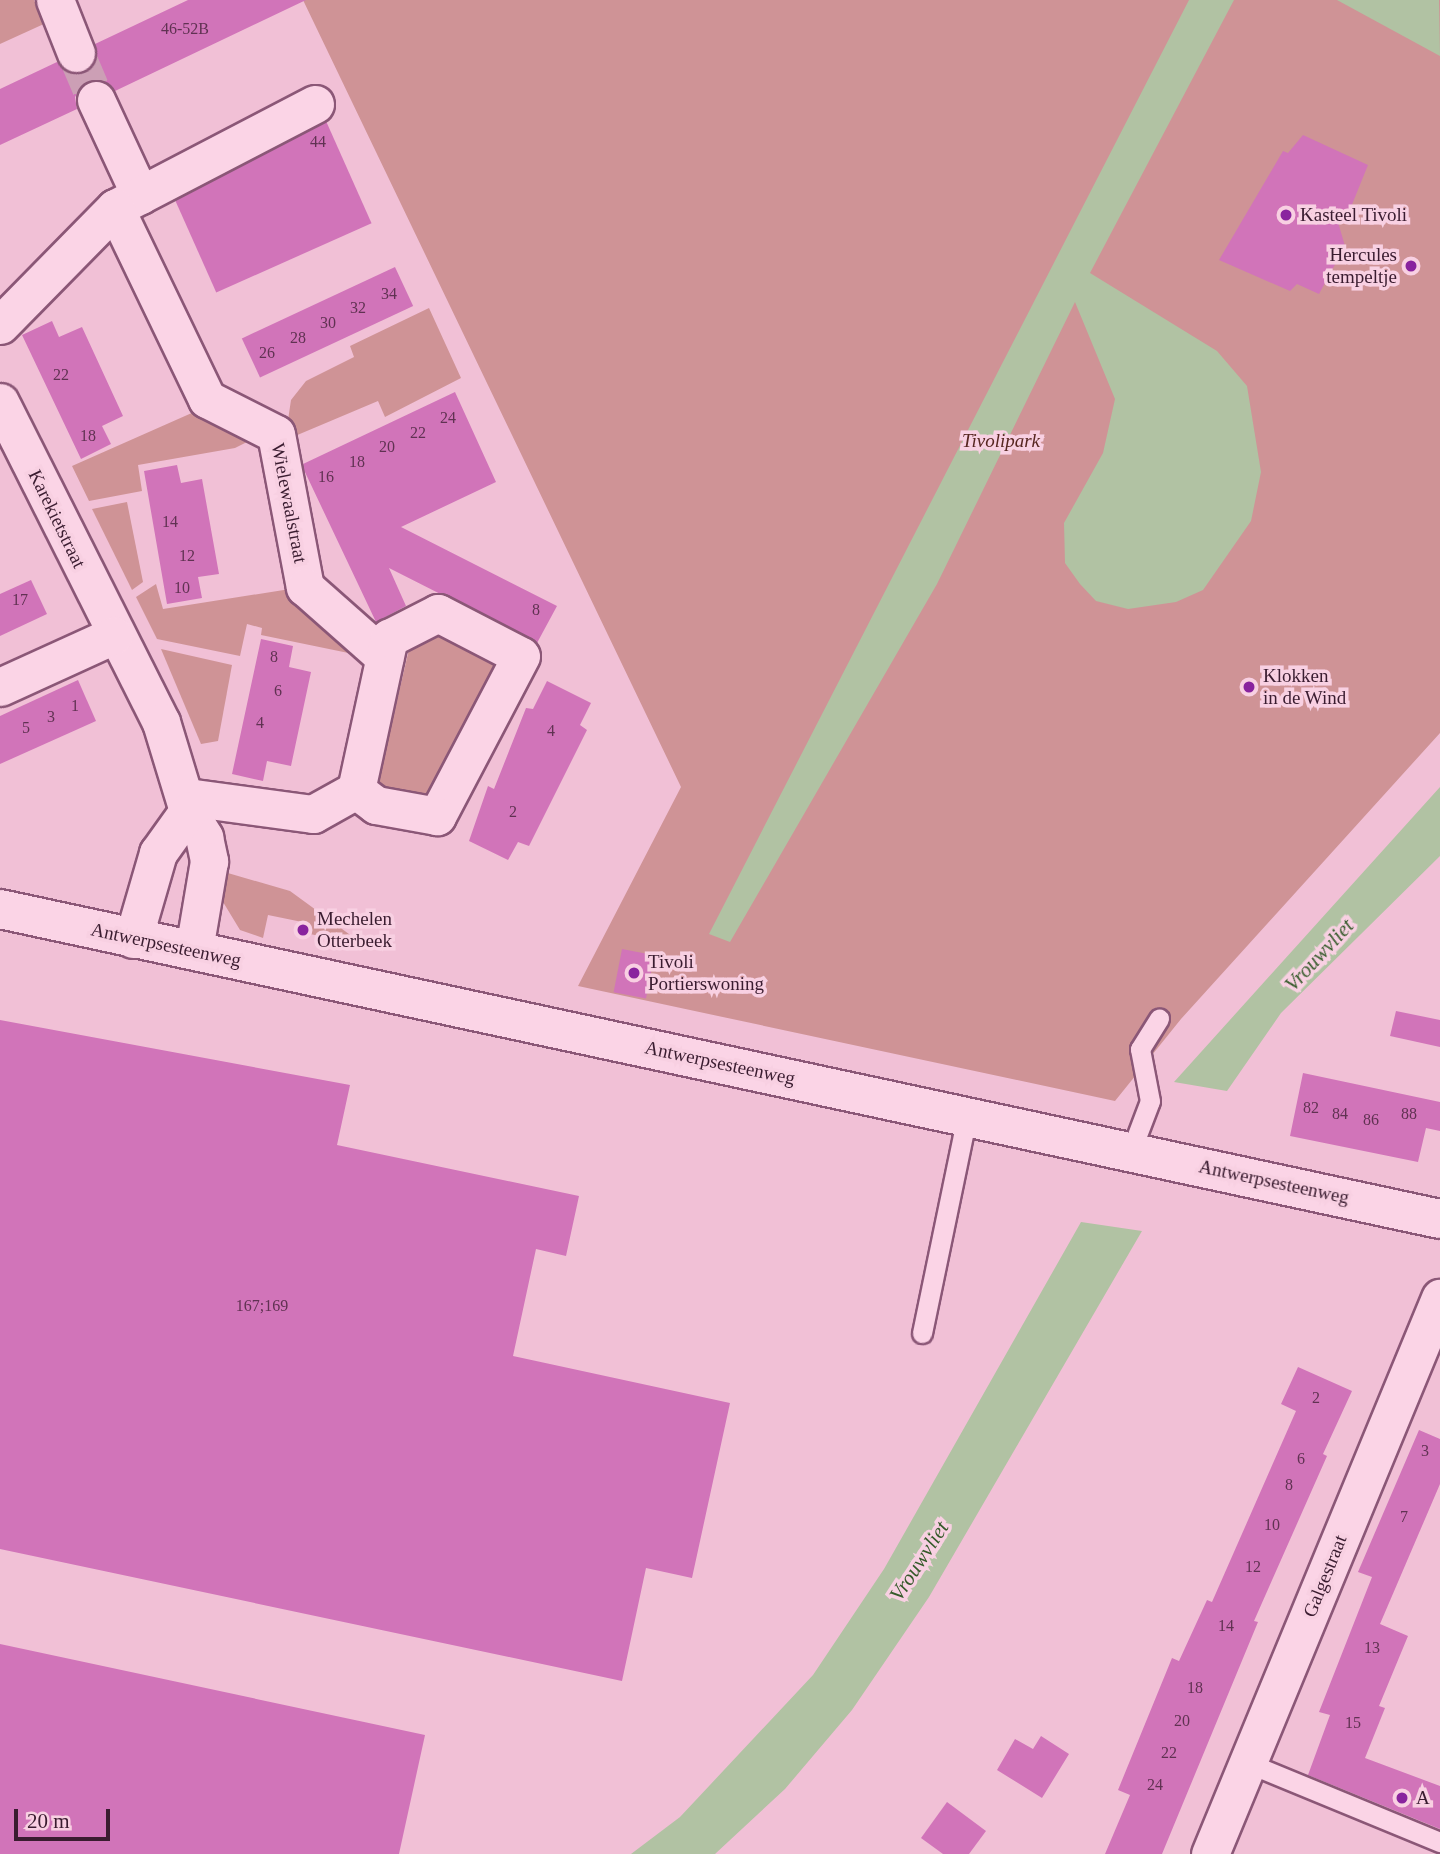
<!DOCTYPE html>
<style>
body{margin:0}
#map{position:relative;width:1440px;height:1854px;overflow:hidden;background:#f1c0d6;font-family:"Times New Roman",serif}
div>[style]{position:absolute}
.green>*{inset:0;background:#cf9396}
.water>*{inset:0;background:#b1c2a3}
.building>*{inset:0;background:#d174b9;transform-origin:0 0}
.street-tunnel>*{height:37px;margin-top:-18.5px;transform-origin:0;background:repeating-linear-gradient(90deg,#cc9fb5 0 37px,transparent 0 55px)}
.roads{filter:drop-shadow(2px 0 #8b5777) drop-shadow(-2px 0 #8b5777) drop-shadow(0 2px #8b5777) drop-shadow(0 -2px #8b5777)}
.lane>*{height:19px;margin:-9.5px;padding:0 9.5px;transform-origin:9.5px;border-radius:9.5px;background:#fbd4e6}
.street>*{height:37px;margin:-18.5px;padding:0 18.5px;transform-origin:18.5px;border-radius:18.5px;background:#fbd4e6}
.secondary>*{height:38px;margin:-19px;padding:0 19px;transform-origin:19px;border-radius:19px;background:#fbd4e6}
.dots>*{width:19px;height:19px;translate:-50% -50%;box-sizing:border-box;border:4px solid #f8d0e2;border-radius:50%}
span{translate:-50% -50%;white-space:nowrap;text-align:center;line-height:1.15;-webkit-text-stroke:7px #f8d0e2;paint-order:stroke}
.number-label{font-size:16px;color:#603252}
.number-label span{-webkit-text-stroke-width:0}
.poi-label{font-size:19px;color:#3a1c30}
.left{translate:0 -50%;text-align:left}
.right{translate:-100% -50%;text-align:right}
.park-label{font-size:19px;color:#572621;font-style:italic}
.street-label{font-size:19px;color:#3a1c30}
.water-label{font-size:21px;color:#355a2a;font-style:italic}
.scale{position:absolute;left:14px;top:1809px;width:96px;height:32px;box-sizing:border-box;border:4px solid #3a1c30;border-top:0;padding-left:9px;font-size:21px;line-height:24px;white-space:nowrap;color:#3a1c30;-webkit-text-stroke:5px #f8d0e2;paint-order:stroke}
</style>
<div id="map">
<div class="green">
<div style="clip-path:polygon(0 0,34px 0,46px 23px,0 44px)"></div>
<div style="clip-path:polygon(303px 0,1440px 0,1440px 733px,1181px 1019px,1115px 1101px,578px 986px,681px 787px)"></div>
<div style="clip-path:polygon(429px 308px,461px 378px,385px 417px,378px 401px,295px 436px,288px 420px,291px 400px,306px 381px,354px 357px,350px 346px)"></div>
<div style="clip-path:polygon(194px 412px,257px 437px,235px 448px,138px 465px,142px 491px,89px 501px,72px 466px)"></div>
<div style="clip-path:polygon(127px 502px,143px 582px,132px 590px,92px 509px)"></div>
<div style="clip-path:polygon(156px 584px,163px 609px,290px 589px,363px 656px,261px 635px,262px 628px,247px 624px,240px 656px,157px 639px,136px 597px)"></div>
<div style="clip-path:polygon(437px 632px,498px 662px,427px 797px,382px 789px,378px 782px,410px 645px)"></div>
<div style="clip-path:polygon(161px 649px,232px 665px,218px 741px,201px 744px)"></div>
<div style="clip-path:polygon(221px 871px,290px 891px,364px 945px,305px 933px,307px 923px,268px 915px,263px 938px,240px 930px,220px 897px)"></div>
</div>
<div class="water">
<div style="clip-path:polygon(1189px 0,1234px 0,1090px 273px,1217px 351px,1247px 386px,1261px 472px,1251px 521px,1203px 590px,1176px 602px,1128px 609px,1096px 601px,1080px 584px,1065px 563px,1064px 523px,1103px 453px,1115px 399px,1075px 302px,937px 584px,730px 942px,709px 934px)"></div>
<div style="clip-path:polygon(1337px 0,1439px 0,1440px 56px)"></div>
<div style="clip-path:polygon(1440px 787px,1440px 856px,1281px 1013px,1227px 1091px,1174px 1082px)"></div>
<div style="clip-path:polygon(1081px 1222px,1142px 1231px,929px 1597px,852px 1710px,785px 1789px,715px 1854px,631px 1854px,680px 1817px,813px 1675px,884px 1569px)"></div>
</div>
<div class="building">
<div style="clip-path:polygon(188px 0,306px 0,115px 91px,99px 79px,87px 81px,75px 97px,77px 109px,0 145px,0 89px,57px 62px,72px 74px,84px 72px,97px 57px,95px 44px)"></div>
<div style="left:326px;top:121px;width:112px;height:170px;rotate:66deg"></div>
<div style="clip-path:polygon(1303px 135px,1368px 165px,1349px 212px,1337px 219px,1345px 246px,1319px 294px,1297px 284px,1290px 291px,1219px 260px,1283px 151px,1288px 153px)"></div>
<div style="left:395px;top:267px;width:43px;height:169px;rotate:65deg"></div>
<div style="clip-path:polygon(52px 321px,59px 337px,82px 327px,123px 416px,102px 426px,111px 444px,81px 459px,22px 335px)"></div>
<div style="clip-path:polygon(455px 392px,496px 482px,401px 527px,557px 606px,537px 643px,389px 568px,406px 606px,376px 622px,304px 470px,303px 464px)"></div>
<div style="clip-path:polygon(177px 465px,181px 483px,202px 479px,219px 574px,198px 577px,202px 598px,167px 604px,144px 471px)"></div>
<div style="clip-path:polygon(31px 580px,47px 614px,0 636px,0 594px)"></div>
<div style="clip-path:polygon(261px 639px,293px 646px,289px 667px,311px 672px,291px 766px,267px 761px,263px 781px,232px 774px)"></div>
<div style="clip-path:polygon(78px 680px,96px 721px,0 764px,0 716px)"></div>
<div style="clip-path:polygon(547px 681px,591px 703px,580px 725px,587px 730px,529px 846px,518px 842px,508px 860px,469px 841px,488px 786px,494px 789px,526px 708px,533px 709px)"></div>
<div style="left:622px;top:949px;width:33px;height:44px;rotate:11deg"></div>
<div style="clip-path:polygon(1396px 1011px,1440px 1020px,1440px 1047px,1390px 1036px)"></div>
<div style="clip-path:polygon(0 1020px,350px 1085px,337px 1145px,579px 1196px,566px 1256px,536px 1249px,513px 1356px,730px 1403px,692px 1578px,646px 1568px,622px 1681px,0 1549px)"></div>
<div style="clip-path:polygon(1303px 1073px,1440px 1102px,1440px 1131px,1426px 1128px,1418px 1162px,1290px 1136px)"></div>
<div style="clip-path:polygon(1298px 1367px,1352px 1391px,1323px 1454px,1327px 1456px,1254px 1621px,1258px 1622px,1162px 1854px,1105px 1854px,1130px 1795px,1118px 1790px,1172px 1658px,1179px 1661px,1207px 1600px,1212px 1602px,1296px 1411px,1281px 1404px)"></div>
<div style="clip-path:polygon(1419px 1430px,1440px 1439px,1440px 1484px,1380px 1624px,1408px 1636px,1379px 1706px,1385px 1708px,1365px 1758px,1440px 1786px,1440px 1829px,1308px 1775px,1330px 1715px,1319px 1712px,1372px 1577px,1358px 1572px)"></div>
<div style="clip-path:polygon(0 1644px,425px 1735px,399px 1854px,0 1854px)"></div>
<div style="clip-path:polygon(1041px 1736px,1069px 1754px,1042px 1798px,997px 1770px,1015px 1739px,1033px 1749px)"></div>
<div style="clip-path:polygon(947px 1802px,986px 1831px,969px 1854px,943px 1854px,921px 1838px)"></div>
</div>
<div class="street-tunnel">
<div style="left:76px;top:53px;width:51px;rotate:66.9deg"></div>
</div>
<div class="roads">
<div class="lane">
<div style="left:1131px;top:1151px;width:53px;rotate:-69.2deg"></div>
<div style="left:1150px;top:1101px;width:53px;rotate:-100.9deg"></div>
<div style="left:1140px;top:1049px;width:36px;rotate:-58deg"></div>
<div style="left:922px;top:1333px;width:223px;rotate:-78.3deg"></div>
<div style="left:1248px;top:1763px;width:208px;rotate:22.4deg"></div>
</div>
<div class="street">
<div style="left:55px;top:0;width:57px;rotate:68.4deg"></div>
<div style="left:96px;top:100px;width:105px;rotate:65.1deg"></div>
<div style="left:315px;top:104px;width:225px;rotate:152.5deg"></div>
<div style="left:115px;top:208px;width:212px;rotate:64.3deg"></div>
<div style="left:207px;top:399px;width:77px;rotate:26.9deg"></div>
<div style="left:276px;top:434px;width:156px;rotate:79.3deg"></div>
<div style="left:305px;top:587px;width:106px;rotate:41.5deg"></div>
<div style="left:0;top:325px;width:164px;rotate:-45.5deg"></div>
<div style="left:0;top:402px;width:358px;rotate:63.3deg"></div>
<div style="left:161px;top:722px;width:93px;rotate:73.1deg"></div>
<div style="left:188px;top:811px;width:31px;rotate:58deg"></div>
<div style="left:204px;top:837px;width:25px;rotate:78deg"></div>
<div style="left:209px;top:861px;width:90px;rotate:99.6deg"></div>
<div style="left:0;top:687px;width:125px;rotate:-24.5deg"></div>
<div style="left:187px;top:797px;width:127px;rotate:7.7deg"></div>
<div style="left:313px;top:814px;width:49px;rotate:-29.2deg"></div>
<div style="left:356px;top:790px;width:156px;rotate:-77.8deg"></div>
<div style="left:389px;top:638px;width:55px;rotate:-27deg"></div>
<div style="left:438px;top:613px;width:93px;rotate:27.4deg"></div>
<div style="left:521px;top:656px;width:181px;rotate:117.7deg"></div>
<div style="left:437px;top:816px;width:62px;rotate:-169.8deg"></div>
<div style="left:376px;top:805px;width:25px;rotate:-143deg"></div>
<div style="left:133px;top:939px;width:90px;rotate:-73.8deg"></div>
<div style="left:158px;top:853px;width:52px;rotate:-54.5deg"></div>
<div style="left:1210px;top:1854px;width:602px;rotate:-67.53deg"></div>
</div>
<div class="secondary">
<div style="left:0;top:909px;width:1473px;rotate:12.15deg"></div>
</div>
</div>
<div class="dots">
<div style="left:1286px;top:215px;background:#89239e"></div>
<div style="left:1411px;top:266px;background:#89239e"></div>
<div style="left:1249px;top:687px;background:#89239e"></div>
<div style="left:303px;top:930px;background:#89239e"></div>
<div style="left:634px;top:973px;background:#89239e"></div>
<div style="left:1402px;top:1798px;background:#89239e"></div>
</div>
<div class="number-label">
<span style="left:185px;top:29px">46-52B</span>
<span style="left:318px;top:142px">44</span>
<span style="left:389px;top:294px">34</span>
<span style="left:358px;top:308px">32</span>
<span style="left:328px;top:323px">30</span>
<span style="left:298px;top:338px">28</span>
<span style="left:267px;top:353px">26</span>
<span style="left:61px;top:375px">22</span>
<span style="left:448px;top:418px">24</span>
<span style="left:418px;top:433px">22</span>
<span style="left:88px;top:436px">18</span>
<span style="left:387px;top:447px">20</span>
<span style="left:357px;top:462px">18</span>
<span style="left:326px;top:477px">16</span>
<span style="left:170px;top:522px">14</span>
<span style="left:187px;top:556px">12</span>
<span style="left:182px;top:588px">10</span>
<span style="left:20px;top:600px">17</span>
<span style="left:536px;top:610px">8</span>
<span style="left:274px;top:657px">8</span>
<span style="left:278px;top:691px">6</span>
<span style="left:75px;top:706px">1</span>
<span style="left:51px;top:717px">3</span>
<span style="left:260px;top:723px">4</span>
<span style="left:26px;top:728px">5</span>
<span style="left:551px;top:731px">4</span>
<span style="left:513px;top:812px">2</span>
<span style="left:1311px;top:1108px">82</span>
<span style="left:1340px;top:1114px">84</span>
<span style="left:1409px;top:1114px">88</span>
<span style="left:1371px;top:1120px">86</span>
<span style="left:262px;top:1306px">167;169</span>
<span style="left:1316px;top:1398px">2</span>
<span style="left:1425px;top:1451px">3</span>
<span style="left:1301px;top:1459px">6</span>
<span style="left:1289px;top:1485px">8</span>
<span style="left:1404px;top:1517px">7</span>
<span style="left:1272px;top:1525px">10</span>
<span style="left:1253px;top:1567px">12</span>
<span style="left:1226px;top:1626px">14</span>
<span style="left:1372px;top:1648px">13</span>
<span style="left:1195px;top:1688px">18</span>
<span style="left:1182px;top:1721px">20</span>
<span style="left:1353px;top:1723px">15</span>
<span style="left:1169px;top:1753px">22</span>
<span style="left:1155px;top:1785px">24</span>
</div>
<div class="poi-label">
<span class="left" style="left:1300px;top:215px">Kasteel Tivoli</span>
<span class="right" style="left:1397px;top:266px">Hercules<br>tempeltje</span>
<span class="left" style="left:1263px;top:687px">Klokken<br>in de Wind</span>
<span class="left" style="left:317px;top:930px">Mechelen<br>Otterbeek</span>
<span class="left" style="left:648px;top:973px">Tivoli<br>Portierswoning</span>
<span class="left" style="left:1416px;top:1798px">A</span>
</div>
<div class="park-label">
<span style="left:1001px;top:441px">Tivolipark</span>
</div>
<div class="street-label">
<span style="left:289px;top:503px;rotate:79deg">Wielewaalstraat</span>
<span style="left:57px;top:519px;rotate:64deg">Karekietstraat</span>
<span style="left:166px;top:945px;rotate:12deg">Antwerpsesteenweg</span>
<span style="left:720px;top:1063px;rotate:12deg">Antwerpsesteenweg</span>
<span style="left:1274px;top:1182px;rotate:12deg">Antwerpsesteenweg</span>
<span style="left:1325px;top:1576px;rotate:-68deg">Galgestraat</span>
</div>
<div class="water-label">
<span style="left:1319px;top:955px;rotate:-47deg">Vrouwvliet</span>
<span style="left:919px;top:1561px;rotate:-57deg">Vrouwvliet</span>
</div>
<div class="scale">20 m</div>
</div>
